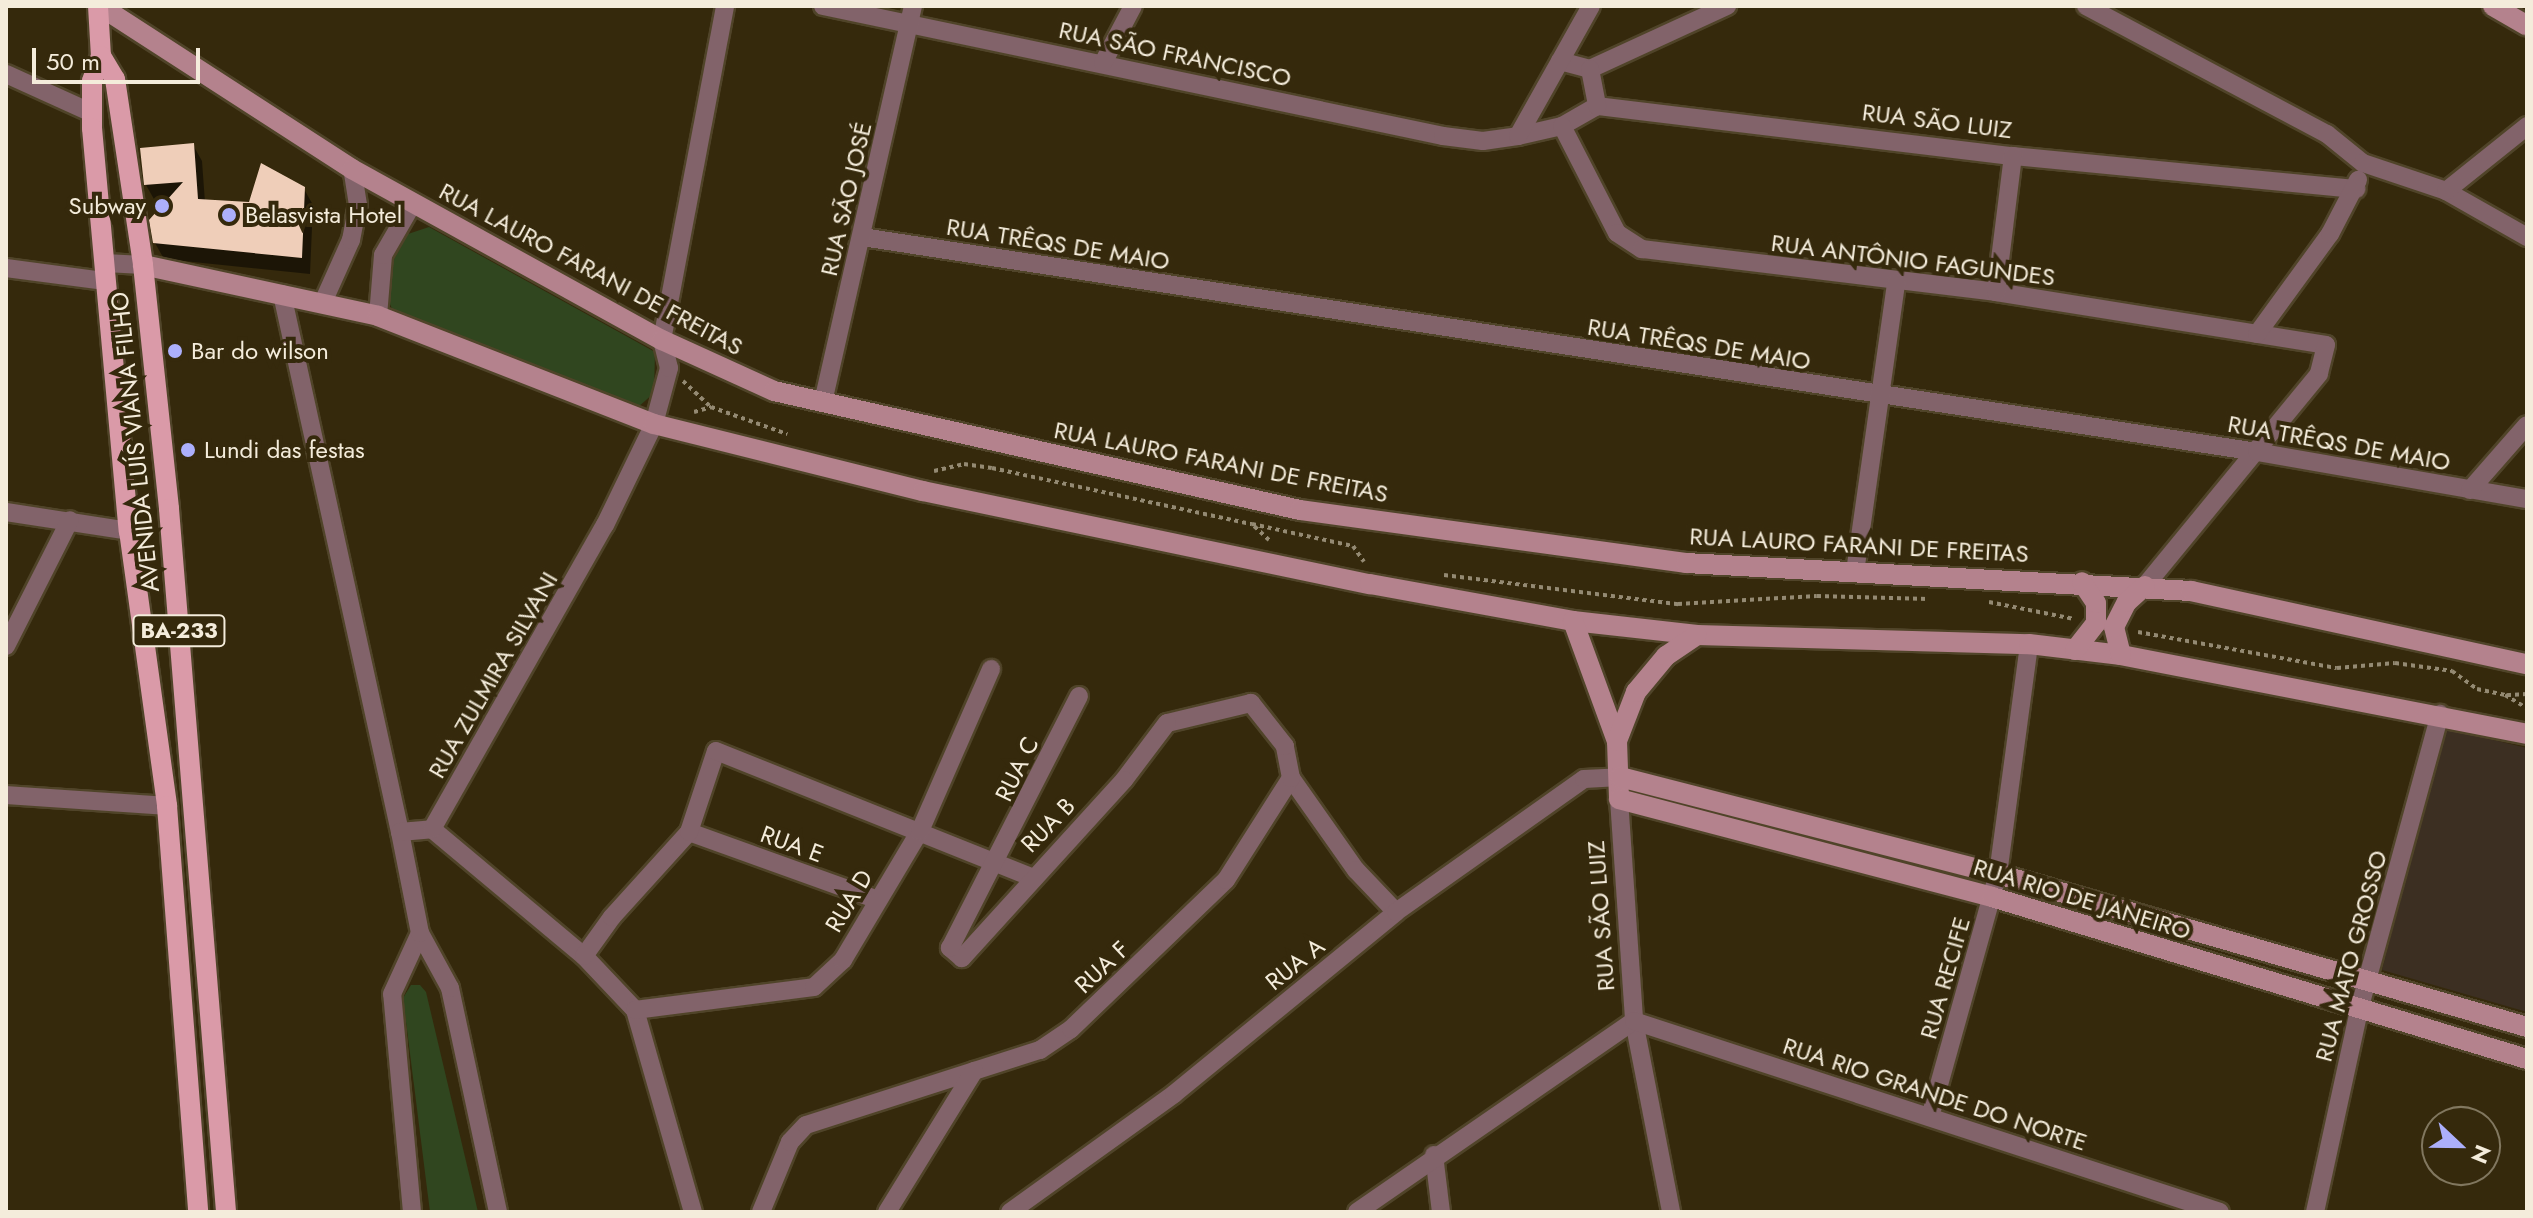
<!DOCTYPE html>
<meta charset="utf-8">
<style>
body{margin:0}
#map{position:relative;width:2533px;height:1218px;overflow:hidden;background:#35290c;font-family:Jost,sans-serif}
div>[style]{position:absolute}
.commercial>*{inset:0;background:#3c2f22}
.green>*{inset:0;background:#30461f}
.shadow>*{inset:0;background:#0007}
.building>*{inset:0;background:#efceb9}
.path>*{height:4px;margin-top:-2px;transform-origin:0;background:repeating-linear-gradient(90deg,#948a73 0 4px,transparent 0 8px)}
.roads{filter:drop-shadow(2px 0 #504429) drop-shadow(-2px 0 #504429) drop-shadow(0 2px #504429) drop-shadow(0 -2px #504429)}
.street>*{height:18px;margin:-9px;padding:0 9px;transform-origin:9px;border-radius:9px;background:#82636a}
.secondary>*{height:20px;margin:-10px;padding:0 10px;transform-origin:10px;border-radius:10px;background:#b4828d}
.primary>*{height:20px;margin:-10px;padding:0 10px;transform-origin:10px;border-radius:10px;background:#da9aa8}
.dots>*{width:22px;height:22px;translate:-50% -50%;box-sizing:border-box;border:4px solid #35290c;border-radius:50%}
span{translate:-50% -50%;white-space:nowrap;text-align:center;line-height:1.15;-webkit-text-stroke:8px #35290c;paint-order:stroke}
.shield-label span{padding:2px 6px;background:#35290c;border:2px solid;border-radius:6px;-webkit-text-stroke-width:0}
.shield-label{font-size:22px;color:#f4ecdb;font-weight:700}
.street-label{font-size:24px;color:#f4ecdb}
.poi-label{font-size:24px;color:#f4ecdb}
.right{translate:-100% -50%;text-align:right}
.left{translate:0 -50%;text-align:left}
.frame{position:absolute;inset:0;border:8px solid #f4ecdb;pointer-events:none}
.north{position:absolute;left:2421px;top:1106px;width:80px;height:80px;box-sizing:border-box;background:#35290c;border:2px solid #81775f;border-radius:50%;rotate:112deg;font-size:22px;font-weight:700;line-height:32px;text-align:center;color:#f4ecdb}
.north::after{content:'';display:block;margin:auto;width:28px;height:36px;background:#acaffb;clip-path:polygon(50% 0,100% 100%,50% 72%,0 100%)}
.scale{position:absolute;left:32px;top:48px;width:168px;height:36px;box-sizing:border-box;border:4px solid #f4ecdb;border-top:0;padding-left:10px;font-size:24px;line-height:28px;white-space:nowrap;color:#f4ecdb;-webkit-text-stroke:6px #35290c;paint-order:stroke}
</style>
<div id="map">
<div class="commercial">
<div style="clip-path:polygon(2444px 728px,2527px 748px,2527px 1012px,2382px 970px)"></div>
</div>
<div class="green">
<div style="clip-path:polygon(429px 227px,655px 352px,654px 393px,637px 408px,394px 314px,381px 282px,408px 234px)"></div>
<div style="clip-path:polygon(411px 985px,420px 985px,426px 992px,478px 1212px,430px 1212px,403px 998px)"></div>
</div>
<div class="shadow">
<div style="clip-path:polygon(193px 145px,202px 161px,205px 202px,251px 204px,304px 189px,313px 205px,310px 274px,164px 259px,155px 243px,171px 199px,155px 201px,146px 185px)"></div>
</div>
<div class="building">
<div style="clip-path:polygon(194px 143px,198px 199px,249px 202px,261px 163px,305px 187px,302px 258px,153px 243px,149px 220px,183px 182px,144px 185px,140px 148px)"></div>
</div>
<div class="path">
<div style="left:683px;top:381px;width:38px;rotate:43deg"></div>
<div style="left:711px;top:407px;width:81px;rotate:19.6deg"></div>
<div style="left:694px;top:412px;width:18px;rotate:-16deg"></div>
<div style="left:934px;top:471px;width:31px;rotate:-13deg"></div>
<div style="left:964px;top:464px;width:28px;rotate:8deg"></div>
<div style="left:992px;top:468px;width:266px;rotate:12.2deg"></div>
<div style="left:1269px;top:540px;width:23px;rotate:-137deg"></div>
<div style="left:1252px;top:524px;width:103px;rotate:12.3deg"></div>
<div style="left:1353px;top:546px;width:19px;rotate:55deg"></div>
<div style="left:1444px;top:575px;width:236px;rotate:7.1deg"></div>
<div style="left:1678px;top:604px;width:139px;rotate:-3.3deg"></div>
<div style="left:1817px;top:596px;width:112px;rotate:1.5deg"></div>
<div style="left:1989px;top:602px;width:87px;rotate:11.3deg"></div>
<div style="left:2138px;top:632px;width:202px;rotate:10.3deg"></div>
<div style="left:2337px;top:668px;width:58px;rotate:-4.9deg"></div>
<div style="left:2395px;top:663px;width:58px;rotate:8deg"></div>
<div style="left:2452px;top:671px;width:31px;rotate:36deg"></div>
<div style="left:2477px;top:689px;width:29px;rotate:12deg"></div>
<div style="left:2527px;top:694px;width:22px;rotate:177deg"></div>
<div style="left:2505px;top:695px;width:26px;rotate:31deg"></div>
</div>
<div class="roads">
<div class="street">
<div style="left:823px;top:6px;width:633px;rotate:11.84deg"></div>
<div style="left:1443px;top:136px;width:40px;rotate:7.1deg"></div>
<div style="left:1483px;top:141px;width:35px;rotate:-8deg"></div>
<div style="left:1518px;top:136px;width:45px;rotate:-12.8deg"></div>
<div style="left:1562px;top:126px;width:40px;rotate:-29.7deg"></div>
<div style="left:1597px;top:106px;width:419px;rotate:6.9deg"></div>
<div style="left:2013px;top:156px;width:345px;rotate:5.5deg"></div>
<div style="left:2086px;top:6px;width:273px;rotate:28deg"></div>
<div style="left:2327px;top:134px;width:46px;rotate:38.9deg"></div>
<div style="left:2363px;top:163px;width:88px;rotate:18.6deg"></div>
<div style="left:2446px;top:191px;width:93px;rotate:29.6deg"></div>
<div style="left:1560px;top:61px;width:31px;rotate:15deg"></div>
<div style="left:1590px;top:69px;width:151px;rotate:-24.7deg"></div>
<div style="left:1103px;top:63px;width:64px;rotate:-62.2deg"></div>
<div style="left:1590px;top:69px;width:38px;rotate:79deg"></div>
<div style="left:6px;top:74px;width:94px;rotate:24.4deg"></div>
<div style="left:1562px;top:126px;width:120px;rotate:62.8deg"></div>
<div style="left:1617px;top:233px;width:30px;rotate:33deg"></div>
<div style="left:1642px;top:249px;width:357px;rotate:6.9deg"></div>
<div style="left:1996px;top:292px;width:334px;rotate:9.1deg"></div>
<div style="left:2326px;top:345px;width:30px;rotate:104deg"></div>
<div style="left:2319px;top:374px;width:274px;rotate:129.4deg"></div>
<div style="left:1518px;top:136px;width:149px;rotate:-60.7deg"></div>
<div style="left:2446px;top:191px;width:104px;rotate:-38.7deg"></div>
<div style="left:862px;top:237px;width:1411px;rotate:8.76deg"></div>
<div style="left:2257px;top:452px;width:274px;rotate:9.9deg"></div>
<div style="left:105px;top:263px;width:38px;rotate:3deg"></div>
<div style="left:6px;top:268px;width:100px;rotate:7.5deg"></div>
<div style="left:1996px;top:292px;width:137px;rotate:-82.9deg"></div>
<div style="left:282px;top:294px;width:551px;rotate:77.63deg"></div>
<div style="left:324px;top:300px;width:66px;rotate:-65.8deg"></div>
<div style="left:351px;top:240px;width:36px;rotate:-79deg"></div>
<div style="left:358px;top:205px;width:36px;rotate:-99deg"></div>
<div style="left:378px;top:316px;width:61px;rotate:-85.3deg"></div>
<div style="left:383px;top:255px;width:60px;rotate:-60deg"></div>
<div style="left:2257px;top:334px;width:124px;rotate:-53.9deg"></div>
<div style="left:2330px;top:234px;width:61px;rotate:-62.6deg"></div>
<div style="left:823px;top:402px;width:406px;rotate:-77.2deg"></div>
<div style="left:2470px;top:490px;width:86px;rotate:-48.8deg"></div>
<div style="left:6px;top:512px;width:124px;rotate:8.8deg"></div>
<div style="left:1855px;top:572px;width:292px;rotate:-81.9deg"></div>
<div style="left:6px;top:646px;width:141px;rotate:-63.1deg"></div>
<div style="left:1291px;top:778px;width:113px;rotate:54.8deg"></div>
<div style="left:1356px;top:870px;width:58px;rotate:46.4deg"></div>
<div style="left:6px;top:795px;width:161px;rotate:3.9deg"></div>
<div style="left:1619px;top:799px;width:223px;rotate:86.1deg"></div>
<div style="left:1634px;top:1021px;width:195px;rotate:79deg"></div>
<div style="left:432px;top:829px;width:198px;rotate:39.9deg"></div>
<div style="left:584px;top:956px;width:74px;rotate:46.6deg"></div>
<div style="left:635px;top:1010px;width:210px;rotate:74deg"></div>
<div style="left:689px;top:832px;width:201px;rotate:19.8deg"></div>
<div style="left:584px;top:956px;width:48px;rotate:-54.3deg"></div>
<div style="left:612px;top:917px;width:115px;rotate:-47.8deg"></div>
<div style="left:689px;top:832px;width:85px;rotate:-71.6deg"></div>
<div style="left:716px;top:751px;width:339px;rotate:21.8deg"></div>
<div style="left:635px;top:1010px;width:180px;rotate:-7.3deg"></div>
<div style="left:814px;top:987px;width:40px;rotate:-43deg"></div>
<div style="left:843px;top:960px;width:150px;rotate:-59.2deg"></div>
<div style="left:920px;top:831px;width:177px;rotate:-66.3deg"></div>
<div style="left:1930px;top:1117px;width:252px;rotate:-74.4deg"></div>
<div style="left:1998px;top:874px;width:232px;rotate:-82.3deg"></div>
<div style="left:1434px;top:1155px;width:57px;rotate:83deg"></div>
<div style="left:412px;top:1212px;width:219px;rotate:-95.2deg"></div>
<div style="left:392px;top:994px;width:67px;rotate:-65.3deg"></div>
<div style="left:498px;top:1212px;width:229px;rotate:-102.1deg"></div>
<div style="left:450px;top:988px;width:63px;rotate:-118.6deg"></div>
<div style="left:420px;top:933px;width:103px;rotate:-101.2deg"></div>
<div style="left:400px;top:832px;width:32px;rotate:-5deg"></div>
<div style="left:432px;top:829px;width:350px;rotate:-60.4deg"></div>
<div style="left:605px;top:525px;width:112px;rotate:-64.1deg"></div>
<div style="left:654px;top:424px;width:58px;rotate:-75deg"></div>
<div style="left:669px;top:368px;width:29px;rotate:-104deg"></div>
<div style="left:662px;top:340px;width:340px;rotate:-79.3deg"></div>
<div style="left:761px;top:1212px;width:76px;rotate:-67.5deg"></div>
<div style="left:790px;top:1142px;width:23px;rotate:-47deg"></div>
<div style="left:806px;top:1125px;width:246px;rotate:-17.8deg"></div>
<div style="left:1040px;top:1050px;width:37px;rotate:-34deg"></div>
<div style="left:1071px;top:1029px;width:215px;rotate:-43.9deg"></div>
<div style="left:1226px;top:880px;width:121px;rotate:-57.5deg"></div>
<div style="left:1291px;top:778px;width:33px;rotate:-101deg"></div>
<div style="left:1285px;top:746px;width:55px;rotate:-128.3deg"></div>
<div style="left:1251px;top:703px;width:86px;rotate:166.6deg"></div>
<div style="left:1167px;top:723px;width:71px;rotate:127deg"></div>
<div style="left:1124px;top:780px;width:241px;rotate:132.3deg"></div>
<div style="left:962px;top:958px;width:16px;rotate:-140deg"></div>
<div style="left:950px;top:948px;width:283px;rotate:-62.9deg"></div>
<div style="left:887px;top:1212px;width:166px;rotate:-58.3deg"></div>
<div style="left:1010px;top:1212px;width:202px;rotate:-35.7deg"></div>
<div style="left:1174px;top:1094px;width:287px;rotate:-39.3deg"></div>
<div style="left:1396px;top:912px;width:230px;rotate:-35.3deg"></div>
<div style="left:1584px;top:779px;width:36px;rotate:-3deg"></div>
<div style="left:1357px;top:1212px;width:336px;rotate:-34.6deg"></div>
<div style="left:1634px;top:1021px;width:616px;rotate:18.05deg"></div>
<div style="left:2315px;top:1212px;width:207px;rotate:-77.7deg"></div>
<div style="left:2359px;top:1010px;width:307px;rotate:-74.7deg"></div>
</div>
<div class="secondary">
<div style="left:100px;top:6px;width:300px;rotate:32.9deg"></div>
<div style="left:352px;top:169px;width:354px;rotate:28.9deg"></div>
<div style="left:662px;top:340px;width:123px;rotate:24.5deg"></div>
<div style="left:774px;top:391px;width:539px;rotate:12.75deg"></div>
<div style="left:1300px;top:510px;width:390px;rotate:7.8deg"></div>
<div style="left:1686px;top:563px;width:506px;rotate:3.17deg"></div>
<div style="left:2191px;top:591px;width:344px;rotate:12.3deg"></div>
<div style="left:2493px;top:6px;width:39px;rotate:30deg"></div>
<div style="left:143px;top:265px;width:240px;rotate:12.2deg"></div>
<div style="left:378px;top:316px;width:296px;rotate:21.4deg"></div>
<div style="left:654px;top:424px;width:277px;rotate:14deg"></div>
<div style="left:923px;top:491px;width:457px;rotate:11.8deg"></div>
<div style="left:1370px;top:584px;width:206px;rotate:10.3deg"></div>
<div style="left:1573px;top:621px;width:125px;rotate:6.4deg"></div>
<div style="left:1697px;top:635px;width:332px;rotate:1.6deg"></div>
<div style="left:2029px;top:644px;width:93px;rotate:6.8deg"></div>
<div style="left:2121px;top:655px;width:414px;rotate:11deg"></div>
<div style="left:1573px;top:621px;width:128px;rotate:69.9deg"></div>
<div style="left:1617px;top:741px;width:58px;rotate:88deg"></div>
<div style="left:1619px;top:799px;width:386px;rotate:14.7deg"></div>
<div style="left:1992px;top:897px;width:559px;rotate:16.85deg"></div>
<div style="left:2075px;top:650px;width:34px;rotate:-52deg"></div>
<div style="left:2096px;top:623px;width:20px;rotate:-90deg"></div>
<div style="left:2096px;top:603px;width:25px;rotate:-124deg"></div>
<div style="left:2121px;top:655px;width:29px;rotate:-104deg"></div>
<div style="left:2114px;top:627px;width:28px;rotate:-63deg"></div>
<div style="left:2127px;top:602px;width:24px;rotate:-42deg"></div>
<div style="left:1617px;top:741px;width:53px;rotate:-68.8deg"></div>
<div style="left:1636px;top:692px;width:47px;rotate:-50.2deg"></div>
<div style="left:1666px;top:656px;width:37px;rotate:-34deg"></div>
<div style="left:1620px;top:777px;width:390px;rotate:14.4deg"></div>
<div style="left:1998px;top:874px;width:551px;rotate:16.13deg"></div>
</div>
<div class="primary">
<div style="left:98px;top:6px;width:50px;rotate:86.6deg"></div>
<div style="left:101px;top:56px;width:27px;rotate:110deg"></div>
<div style="left:92px;top:81px;width:47px;rotate:90deg"></div>
<div style="left:92px;top:128px;width:405px;rotate:84.8deg"></div>
<div style="left:129px;top:531px;width:278px;rotate:82.1deg"></div>
<div style="left:167px;top:806px;width:407px;rotate:85.6deg"></div>
<div style="left:101px;top:56px;width:27px;rotate:59deg"></div>
<div style="left:115px;top:79px;width:188px;rotate:81.4deg"></div>
<div style="left:143px;top:265px;width:245px;rotate:83.9deg"></div>
<div style="left:169px;top:509px;width:705px;rotate:85.36deg"></div>
</div>
</div>
<div class="dots">
<div style="left:162px;top:206px;background:#acaffb"></div>
<div style="left:229px;top:215px;background:#acaffb"></div>
<div style="left:175px;top:351px;background:#acaffb"></div>
<div style="left:188px;top:450px;background:#acaffb"></div>
</div>
<div class="shield-label">
<span style="left:179px;top:631px">BA-233</span>
</div>
<div class="street-label">
<span style="left:1175px;top:54px;rotate:12deg">RUA SÃO FRANCISCO</span>
<span style="left:1937px;top:121px;rotate:7deg">RUA SÃO LUIZ</span>
<span style="left:846px;top:199px;rotate:-77deg">RUA SÃO JOSÉ</span>
<span style="left:1058px;top:244px;rotate:9deg">RUA TRÊQS DE MAIO</span>
<span style="left:1913px;top:260px;rotate:7deg">RUA ANTÔNIO FAGUNDES</span>
<span style="left:591px;top:269px;rotate:28deg">RUA LAURO FARANI DE FREITAS</span>
<span style="left:1699px;top:344px;rotate:9deg">RUA TRÊQS DE MAIO</span>
<span style="left:135px;top:442px;rotate:-96deg">AVENIDA LUÍS VIANA FILHO</span>
<span style="left:2339px;top:443px;rotate:10deg">RUA TRÊQS DE MAIO</span>
<span style="left:1221px;top:462px;rotate:11deg">RUA LAURO FARANI DE FREITAS</span>
<span style="left:1859px;top:545px;rotate:3deg">RUA LAURO FARANI DE FREITAS</span>
<span style="left:493px;top:675px;rotate:-60deg">RUA ZULMIRA SILVANI</span>
<span style="left:1017px;top:769px;rotate:-64deg">RUA C</span>
<span style="left:1048px;top:825px;rotate:-46deg">RUA B</span>
<span style="left:792px;top:844px;rotate:20deg">RUA E</span>
<span style="left:2082px;top:899px;rotate:17deg">RUA RIO DE JANEIRO</span>
<span style="left:849px;top:901px;rotate:-59deg">RUA D</span>
<span style="left:1601px;top:916px;rotate:-94deg">RUA SÃO LUIZ</span>
<span style="left:2351px;top:956px;rotate:-75deg">RUA MATO GROSSO</span>
<span style="left:1295px;top:964px;rotate:-39deg">RUA A</span>
<span style="left:1102px;top:967px;rotate:-43deg">RUA F</span>
<span style="left:1945px;top:978px;rotate:-74deg">RUA RECIFE</span>
<span style="left:1935px;top:1094px;rotate:18deg">RUA RIO GRANDE DO NORTE</span>
</div>
<div class="poi-label">
<span class="right" style="left:146px;top:206px">Subway</span>
<span class="left" style="left:245px;top:215px">Belasvista Hotel</span>
<span class="left" style="left:191px;top:351px">Bar do wilson</span>
<span class="left" style="left:204px;top:450px">Lundi das festas</span>
</div>
<div class="frame"></div>
<div class="north">N</div>
<div class="scale">50 m</div>
</div>
